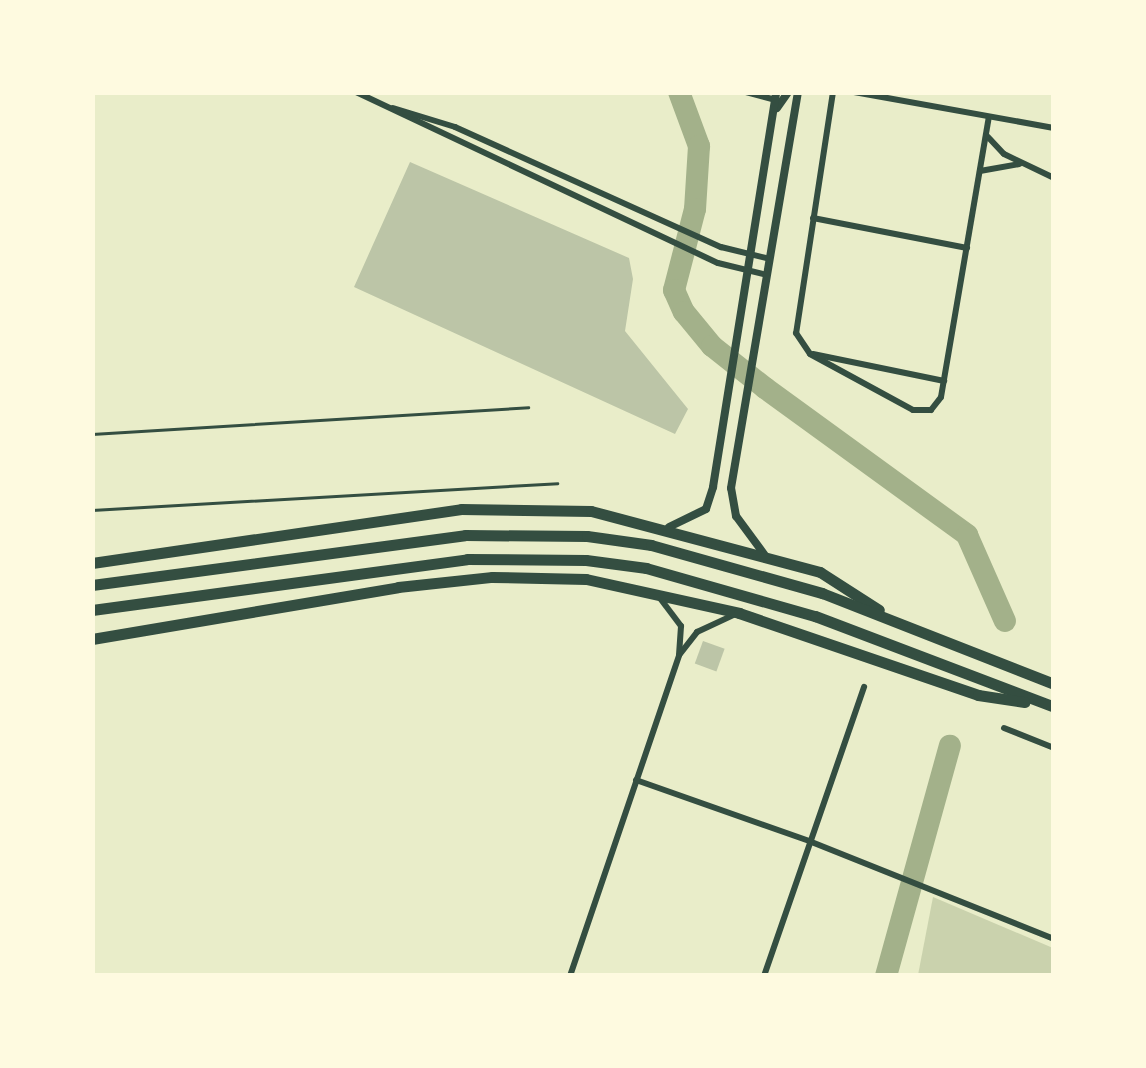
<!DOCTYPE html>
<style>
body{margin:0}
#map{position:relative;width:1146px;height:1068px;overflow:hidden;background:#e9edc9;font-family:"Golos Text",sans-serif}
div>[style]{position:absolute}
.green>*{inset:0;background:#cad2ad}
.river>*{height:22px;margin:-11px;padding:0 11px;transform-origin:11px;border-radius:11px;background:#a3b18a}
.building>*{inset:0;background:#bcc5a7;transform-origin:0 0}
.service>*{height:2.5px;margin:-1.25px;padding:0 1.25px;transform-origin:1.25px;border-radius:1.25px;background:#344e41}
.minor>*{height:6px;margin:-3px;padding:0 3px;transform-origin:3px;border-radius:3px;background:#344e41}
.tertiary>*{height:8px;margin:-4px;padding:0 4px;transform-origin:4px;border-radius:4px;background:#344e41}
.motorway>*{height:11px;margin:-5.5px;padding:0 5.5px;transform-origin:5.5px;border-radius:5.5px;background:#344e41}
span{translate:-50% -50%;white-space:nowrap;text-align:center;line-height:1.15;-webkit-text-stroke:10px #fefae0;paint-order:stroke}
.frame{position:absolute;inset:0;border:95px solid #fefae0;pointer-events:none}
</style>
<div id="map">
<div class="green">
<div style="clip-path:polygon(933px 897px,1053px 948px,1053px 975px,918px 975px)"></div>
</div>
<div class="river">
<div style="left:679px;top:92px;width:58px;rotate:69.7deg"></div>
<div style="left:699px;top:146px;width:63px;rotate:93.6deg"></div>
<div style="left:695px;top:209px;width:84px;rotate:104.5deg"></div>
<div style="left:674px;top:290px;width:24px;rotate:66deg"></div>
<div style="left:684px;top:312px;width:44px;rotate:50.5deg"></div>
<div style="left:712px;top:346px;width:68px;rotate:38.4deg"></div>
<div style="left:765px;top:388px;width:250px;rotate:36deg"></div>
<div style="left:967px;top:535px;width:94px;rotate:66.2deg"></div>
<div style="left:886px;top:976px;width:239px;rotate:-74.5deg"></div>
</div>
<div class="building">
<div style="clip-path:polygon(410px 162px,629px 258px,633px 279px,625px 331px,688px 409px,675px 434px,354px 287px)"></div>
<div style="left:703px;top:641px;width:23px;height:24px;rotate:20deg"></div>
</div>
<div class="service">
<div style="left:92px;top:434px;width:437px;rotate:-3.5deg"></div>
<div style="left:92px;top:510px;width:466px;rotate:-3.3deg"></div>
</div>
<div class="minor">
<div style="left:356px;top:92px;width:400px;rotate:25.3deg"></div>
<div style="left:718px;top:263px;width:46px;rotate:13.7deg"></div>
<div style="left:746px;top:92px;width:30px;rotate:15deg"></div>
<div style="left:833px;top:92px;width:244px;rotate:98.7deg"></div>
<div style="left:796px;top:333px;width:25px;rotate:56deg"></div>
<div style="left:810px;top:354px;width:117px;rotate:28.5deg"></div>
<div style="left:913px;top:410px;width:18px"></div>
<div style="left:931px;top:410px;width:16px;rotate:-52deg"></div>
<div style="left:941px;top:397px;width:284px;rotate:-80.3deg"></div>
<div style="left:854px;top:92px;width:203px;rotate:10.2deg"></div>
<div style="left:393px;top:108px;width:65px;rotate:17deg"></div>
<div style="left:455px;top:127px;width:292px;rotate:24.3deg"></div>
<div style="left:721px;top:247px;width:46px;rotate:13.7deg"></div>
<div style="left:988px;top:137px;width:23px;rotate:47deg"></div>
<div style="left:1004px;top:154px;width:55px;rotate:25.6deg"></div>
<div style="left:980px;top:171px;width:40px;rotate:-10deg"></div>
<div style="left:813px;top:218px;width:157px;rotate:11deg"></div>
<div style="left:813px;top:354px;width:134px;rotate:11.6deg"></div>
<div style="left:680px;top:654px;width:28px;rotate:-52deg"></div>
<div style="left:697px;top:632px;width:40px;rotate:-25deg"></div>
<div style="left:1004px;top:728px;width:54px;rotate:21.8deg"></div>
<div style="left:636px;top:780px;width:183px;rotate:19.4deg"></div>
<div style="left:809px;top:841px;width:264px;rotate:21.8deg"></div>
<div style="left:570px;top:976px;width:339px;rotate:-71.2deg"></div>
<div style="left:679px;top:655px;width:29px;rotate:-86deg"></div>
<div style="left:681px;top:626px;width:36px;rotate:-127deg"></div>
<div style="left:764px;top:976px;width:306px;rotate:-70.9deg"></div>
</div>
<div class="tertiary">
<div style="left:777px;top:108px;width:19px;rotate:-55deg"></div>
<div style="left:669px;top:527px;width:41px;rotate:-25.9deg"></div>
<div style="left:706px;top:509px;width:23px;rotate:-72deg"></div>
<div style="left:713px;top:487px;width:400px;rotate:-80.9deg"></div>
<div style="left:764px;top:554px;width:47px;rotate:-126.4deg"></div>
<div style="left:736px;top:516px;width:28px;rotate:-100deg"></div>
<div style="left:731px;top:488px;width:402px;rotate:-80.4deg"></div>
</div>
<div class="motorway">
<div style="left:92px;top:563px;width:373px;rotate:-8.3deg"></div>
<div style="left:461px;top:509px;width:130px;rotate:0.9deg"></div>
<div style="left:591px;top:511px;width:237px;rotate:14.9deg"></div>
<div style="left:820px;top:572px;width:70px;rotate:32.8deg"></div>
<div style="left:92px;top:585px;width:376px;rotate:-7.6deg"></div>
<div style="left:465px;top:535px;width:122px;rotate:0.5deg"></div>
<div style="left:587px;top:536px;width:65px;rotate:8deg"></div>
<div style="left:651px;top:545px;width:178px;rotate:15.7deg"></div>
<div style="left:822px;top:593px;width:249px;rotate:21.4deg"></div>
<div style="left:92px;top:610px;width:378px;rotate:-7.7deg"></div>
<div style="left:467px;top:559px;width:119px;rotate:0.5deg"></div>
<div style="left:586px;top:560px;width:61px;rotate:7.6deg"></div>
<div style="left:646px;top:568px;width:176px;rotate:15.9deg"></div>
<div style="left:815px;top:616px;width:256px;rotate:20.8deg"></div>
<div style="left:92px;top:639px;width:310px;rotate:-9.6deg"></div>
<div style="left:398px;top:587px;width:95px;rotate:-6.1deg"></div>
<div style="left:492px;top:577px;width:94px;rotate:1.2deg"></div>
<div style="left:586px;top:579px;width:157px;rotate:12.5deg"></div>
<div style="left:739px;top:613px;width:253px;rotate:18.9deg"></div>
<div style="left:978px;top:695px;width:47px;rotate:8.7deg"></div>
</div>
<div class="frame"></div>
</div>
